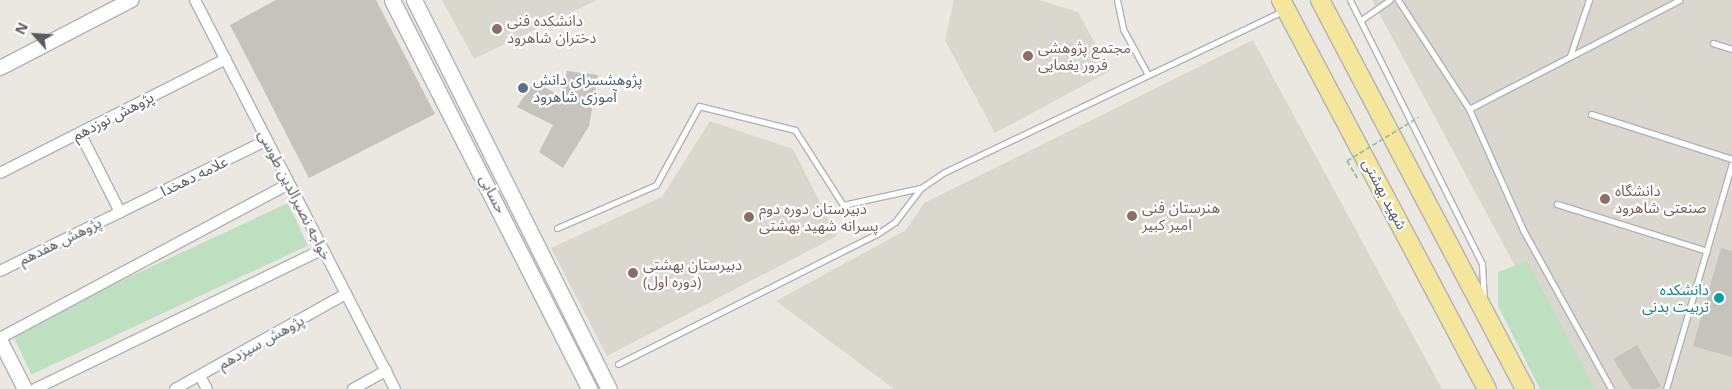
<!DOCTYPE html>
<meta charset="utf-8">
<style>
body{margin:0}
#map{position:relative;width:1732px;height:389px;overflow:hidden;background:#eae8e0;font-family:"Open Sans","Noto Sans Arabic",sans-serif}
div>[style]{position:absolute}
.education>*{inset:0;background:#dad7ce}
.green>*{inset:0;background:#bee0c0;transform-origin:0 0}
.building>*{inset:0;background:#c6c2bc}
.path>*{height:2px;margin-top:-1px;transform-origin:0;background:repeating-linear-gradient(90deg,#98c0a6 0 5px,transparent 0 7.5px)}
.roads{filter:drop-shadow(1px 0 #b0b2b6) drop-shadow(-1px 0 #b0b2b6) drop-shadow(0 1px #b0b2b6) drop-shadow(0 -1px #b0b2b6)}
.service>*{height:5px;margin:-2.5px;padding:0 2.5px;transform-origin:2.5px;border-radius:2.5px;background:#fff}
.minor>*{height:10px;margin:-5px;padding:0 5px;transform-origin:5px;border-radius:5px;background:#fff}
.tertiary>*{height:14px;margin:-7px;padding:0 7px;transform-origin:7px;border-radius:7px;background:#fff}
.secondary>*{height:15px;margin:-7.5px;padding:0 7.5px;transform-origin:7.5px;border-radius:7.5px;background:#fff}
.trunk>*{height:18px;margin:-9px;padding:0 9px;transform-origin:9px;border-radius:9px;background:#f4e69c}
.path-bridge>*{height:2px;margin-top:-1px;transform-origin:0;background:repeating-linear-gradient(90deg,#98c0a6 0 5px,transparent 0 7.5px)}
.dots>*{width:14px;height:14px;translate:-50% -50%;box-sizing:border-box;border:2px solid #fff;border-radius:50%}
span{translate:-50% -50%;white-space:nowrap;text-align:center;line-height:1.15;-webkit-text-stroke:4.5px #fff;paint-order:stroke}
.education-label{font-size:15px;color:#785e54}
.left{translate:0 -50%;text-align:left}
.service-label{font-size:15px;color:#4e5e75}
.street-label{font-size:15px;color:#585b5f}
.culture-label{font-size:15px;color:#0d838f}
.right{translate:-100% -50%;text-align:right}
.north{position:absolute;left:10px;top:10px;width:50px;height:50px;-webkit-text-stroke:4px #fff;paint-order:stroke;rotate:296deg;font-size:14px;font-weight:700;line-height:20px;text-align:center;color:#585b5f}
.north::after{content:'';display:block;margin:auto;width:18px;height:22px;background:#585b5f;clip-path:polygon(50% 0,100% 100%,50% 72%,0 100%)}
</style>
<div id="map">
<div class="education">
<div style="clip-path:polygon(442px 0,597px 0,474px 59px)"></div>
<div style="clip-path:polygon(954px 0,1039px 0,1078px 12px,1110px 71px,995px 133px,945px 40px)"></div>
<div style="clip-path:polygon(1372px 0,1732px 0,1732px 389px,1581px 389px)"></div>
<div style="clip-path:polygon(1253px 40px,1442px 389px,894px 389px,776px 301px,906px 230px,924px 203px)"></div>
<div style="clip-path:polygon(710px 121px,793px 149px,837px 236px,607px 356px,551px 248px,662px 197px)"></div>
</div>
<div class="green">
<div style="left:288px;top:203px;width:47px;height:305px;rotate:65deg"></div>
<div style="clip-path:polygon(1527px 261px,1595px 389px,1540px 389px,1498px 306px,1498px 272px)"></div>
</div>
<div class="building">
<div style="clip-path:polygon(276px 0,376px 0,435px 114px,309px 178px,230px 25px)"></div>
<div style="clip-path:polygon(567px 71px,598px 75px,589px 126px,563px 168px,539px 152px,553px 125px,517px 107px,534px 82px,561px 96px)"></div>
<div style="clip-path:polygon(1721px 248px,1732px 251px,1732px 357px,1693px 346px)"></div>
<div style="clip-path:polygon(1637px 345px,1661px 386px,1655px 389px,1632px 389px,1613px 359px)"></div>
</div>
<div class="path">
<div style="left:1347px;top:161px;width:21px;rotate:59deg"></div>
</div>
<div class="roads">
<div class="service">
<div style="left:1117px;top:0;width:30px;rotate:78deg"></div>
<div style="left:1123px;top:29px;width:50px;rotate:61.4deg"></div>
<div style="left:1350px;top:0;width:295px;rotate:63.4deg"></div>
<div style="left:1482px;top:264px;width:33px;rotate:87deg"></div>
<div style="left:1398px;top:0;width:130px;rotate:56.9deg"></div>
<div style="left:1469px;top:109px;width:237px;rotate:-27.4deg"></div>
<div style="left:1361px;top:20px;width:35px;rotate:-35deg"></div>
<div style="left:1713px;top:43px;width:20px;rotate:18deg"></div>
<div style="left:1570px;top:56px;width:59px;rotate:-71.3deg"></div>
<div style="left:1469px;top:109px;width:133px;rotate:65.9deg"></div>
<div style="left:1523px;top:230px;width:182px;rotate:61deg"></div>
<div style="left:1591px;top:114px;width:148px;rotate:17.7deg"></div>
<div style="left:1557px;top:204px;width:157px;rotate:17.4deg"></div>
<div style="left:557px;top:228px;width:108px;rotate:-23.5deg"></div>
<div style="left:656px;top:185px;width:90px;rotate:-61.4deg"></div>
<div style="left:699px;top:106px;width:99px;rotate:14deg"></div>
<div style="left:795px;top:130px;width:89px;rotate:57.4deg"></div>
<div style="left:843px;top:205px;width:79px;rotate:-12.4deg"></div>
<div style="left:618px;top:364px;width:290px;rotate:-26.7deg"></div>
<div style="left:877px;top:234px;width:22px;rotate:-34deg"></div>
<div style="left:895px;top:222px;width:43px;rotate:-52.6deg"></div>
<div style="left:921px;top:188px;width:29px;rotate:-34deg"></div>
<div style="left:945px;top:172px;width:374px;rotate:-25.5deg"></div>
<div style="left:1666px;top:389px;width:234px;rotate:-73.7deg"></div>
</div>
<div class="minor">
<div style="left:195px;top:0;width:437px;rotate:62.8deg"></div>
<div style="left:80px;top:133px;width:89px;rotate:63.1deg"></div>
<div style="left:0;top:173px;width:253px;rotate:-26.8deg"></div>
<div style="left:0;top:271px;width:297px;rotate:-26.1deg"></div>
<div style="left:0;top:338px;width:327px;rotate:-28.1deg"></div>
<div style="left:200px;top:376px;width:15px;rotate:62deg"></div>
<div style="left:35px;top:389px;width:320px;rotate:-25.9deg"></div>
<div style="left:175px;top:389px;width:196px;rotate:-29.1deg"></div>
<div style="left:353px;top:389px;width:38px;rotate:-29deg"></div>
</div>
<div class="tertiary">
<div style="left:0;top:68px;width:148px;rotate:-27.4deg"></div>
<div style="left:0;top:340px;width:55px;rotate:63deg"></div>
</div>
<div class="secondary">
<div style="left:392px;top:0;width:436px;rotate:63.1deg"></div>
<div style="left:414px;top:0;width:435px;rotate:63.4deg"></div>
</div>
<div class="trunk">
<div style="left:1281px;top:0;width:440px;rotate:62.1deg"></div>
<div style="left:1320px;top:0;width:440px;rotate:62.2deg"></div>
</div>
</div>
<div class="path-bridge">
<div style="left:1347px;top:161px;width:84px;rotate:-31.4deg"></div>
</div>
<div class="dots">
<div style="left:497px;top:29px;background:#8d6e63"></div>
<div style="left:1028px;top:56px;background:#8d6e63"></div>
<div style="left:523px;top:88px;background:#5c6f8a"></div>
<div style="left:1605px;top:199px;background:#8d6e63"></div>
<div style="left:1132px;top:216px;background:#8d6e63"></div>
<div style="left:749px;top:217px;background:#8d6e63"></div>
<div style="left:633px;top:273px;background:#8d6e63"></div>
<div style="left:1719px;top:298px;background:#0f9aa8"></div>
</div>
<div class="education-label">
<span class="left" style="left:507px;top:29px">دانشکده فنی<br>دختران شاهرود</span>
<span class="left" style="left:1038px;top:56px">مجتمع پژوهشی<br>فرور یغمایی</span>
<span class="left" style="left:1615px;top:199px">دانشگاه<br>صنعتی شاهرود</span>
<span class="left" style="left:1142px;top:216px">هنرستان فنی<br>امیر کبیر</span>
<span class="left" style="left:759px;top:217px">دبیرستان دوره دوم<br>پسرانه شهید بهشتی</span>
<span class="left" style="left:643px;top:273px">دبیرستان بهشتی<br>(دوره اول)</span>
</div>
<div class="service-label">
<span class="left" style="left:533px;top:88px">پژوهشسرای دانش<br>آموزی شاهرود</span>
</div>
<div class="street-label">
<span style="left:113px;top:116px;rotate:-27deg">پژوهش نوزدهم</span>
<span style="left:194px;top:176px;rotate:-26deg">علامه دهخدا</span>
<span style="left:493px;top:194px;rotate:63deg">حسابی</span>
<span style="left:1385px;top:194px;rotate:62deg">شهید بهشتی</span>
<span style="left:295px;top:195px;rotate:63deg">خواجه نصیرالدین طوسی</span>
<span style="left:60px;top:241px;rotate:-26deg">پژوهش هفدهم</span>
<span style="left:261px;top:342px;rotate:-29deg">پژوهش سیزدهم</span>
</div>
<div class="culture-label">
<span class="right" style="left:1709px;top:298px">دانشکده<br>تربیت بدنی</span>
</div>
<div class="north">N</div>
</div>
